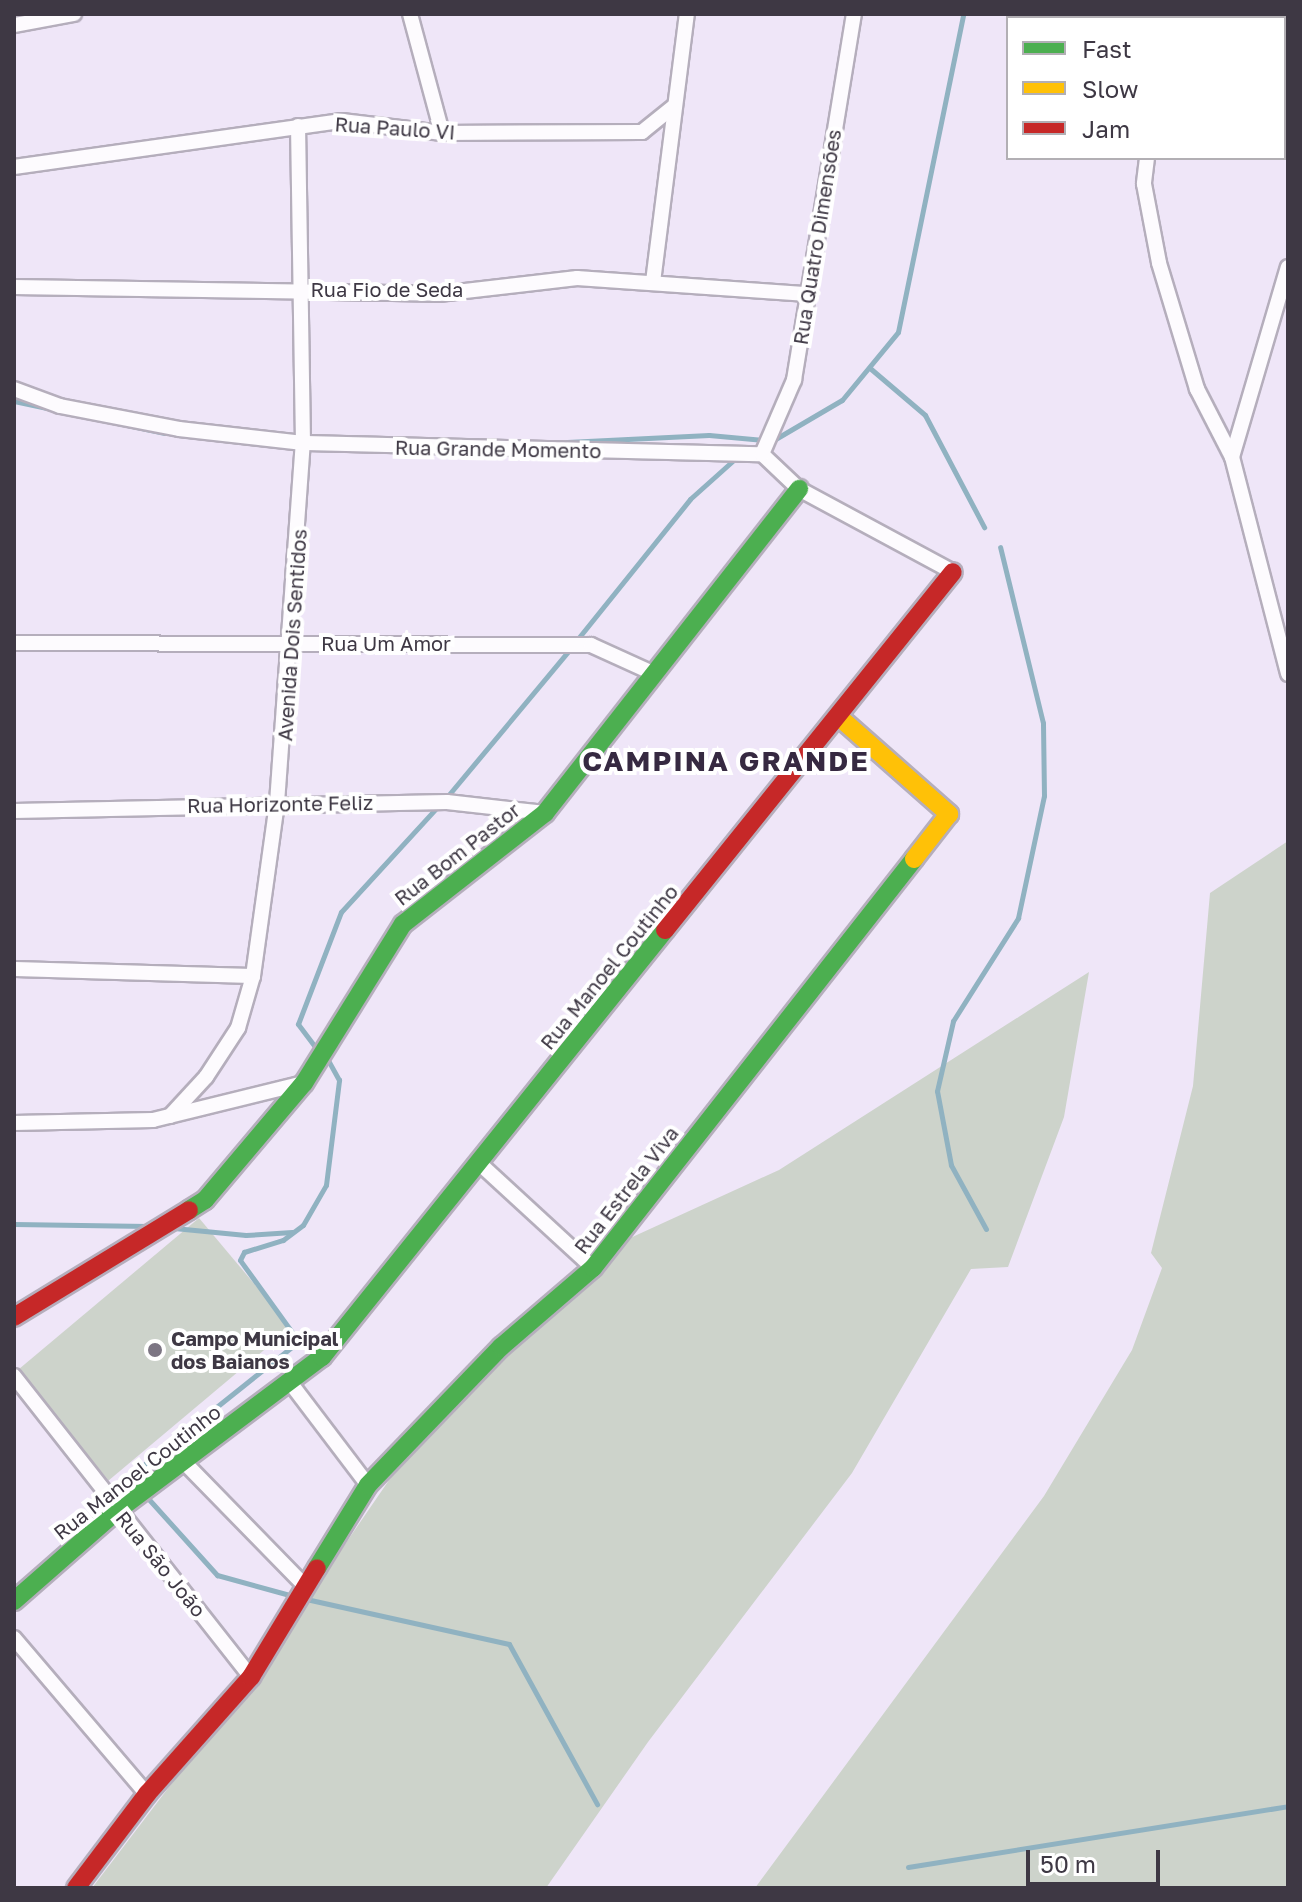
<!DOCTYPE html>
<meta charset="utf-8">
<style>
body{margin:0}
#map{position:relative;width:1302px;height:1902px;overflow:hidden;background:#efe6f8;font-family:"Golos Text",sans-serif}
div>[style]{position:absolute}
.green>*{inset:0;background:#cdd3cb;transform-origin:0 0}
.stream>*{height:5px;margin:-2.5px;padding:0 2.5px;transform-origin:2.5px;border-radius:2.5px;background:#90b2c1}
.roads{filter:drop-shadow(2px 0 #b5aebc) drop-shadow(-2px 0 #b5aebc) drop-shadow(0 2px #b5aebc) drop-shadow(0 -2px #b5aebc)}
.street>*{height:14px;margin:-7px;padding:0 7px;transform-origin:7px;border-radius:7px;background:#fdfbfe}
.fast>*{height:18px;margin:-9px;padding:0 9px;transform-origin:9px;border-radius:9px;background:#4caf50}
.slow>*{height:18px;margin:-9px;padding:0 9px;transform-origin:9px;border-radius:9px;background:#ffc107}
.jam>*{height:18px;margin:-9px;padding:0 9px;transform-origin:9px;border-radius:9px;background:#c62828}
.dots>*{width:22px;height:22px;translate:-50% -50%;box-sizing:border-box;border:4px solid #fff;border-radius:50%}
span{translate:-50% -50%;white-space:nowrap;text-align:center;line-height:1.15;-webkit-text-stroke:8px #fff;paint-order:stroke}
.street-label{font-size:20px;color:#3e3844}
.poi-label{font-size:20px;color:#3e3844;font-weight:700}
.left{translate:0 -50%;text-align:left}
.district-label{font-size:28px;color:#362941;font-weight:700;letter-spacing:2px}
.frame{position:absolute;inset:0;border:16px solid #3e3844;pointer-events:none}
.legend{position:absolute;left:1006px;top:16px;width:280px;height:144px;box-sizing:border-box;background:#fff;border:2px solid #b2afb4;margin:0;padding:10px 14px;list-style:none;font-size:24px;color:#3e3844}
.legend li{display:flex;align-items:center;gap:16px;height:40px}
.legend b{width:40px;border:2px solid #b2afb4}
.scale{position:absolute;left:1026px;top:1850px;width:134px;height:36px;box-sizing:border-box;border:4px solid #3e3844;border-top:0;padding-left:10px;font-size:24px;line-height:28px;white-space:nowrap;color:#3e3844;-webkit-text-stroke:6px #fff;paint-order:stroke}
</style>
<div id="map">
<div class="green">
<div style="clip-path:polygon(1288px 841px,1288px 1888px,755px 1888px,1044px 1496px,1132px 1350px,1162px 1268px,1151px 1253px,1193px 1086px,1210px 893px)"></div>
<div style="clip-path:polygon(1089px 972px,1064px 1117px,1008px 1267px,971px 1269px,852px 1473px,648px 1742px,546px 1888px,92px 1888px,262px 1665px,407px 1454px,628px 1239px,779px 1170px)"></div>
<div style="left:199px;top:1218px;width:143px;height:238px;rotate:50deg"></div>
</div>
<div class="stream">
<div style="left:871px;top:369px;width:71px;rotate:40.4deg"></div>
<div style="left:925px;top:415px;width:127px;rotate:62.2deg"></div>
<div style="left:14px;top:401px;width:154px;rotate:12deg"></div>
<div style="left:772px;top:441px;width:81px;rotate:-30.4deg"></div>
<div style="left:842px;top:400px;width:88px;rotate:-50.5deg"></div>
<div style="left:898px;top:332px;width:325px;rotate:-78.4deg"></div>
<div style="left:567px;top:442px;width:142px;rotate:-2.8deg"></div>
<div style="left:709px;top:435px;width:55px;rotate:5.2deg"></div>
<div style="left:576px;top:641px;width:182px;rotate:-51.2deg"></div>
<div style="left:690px;top:499px;width:63px;rotate:-41.8deg"></div>
<div style="left:446px;top:798px;width:194px;rotate:-50.2deg"></div>
<div style="left:316px;top:1048px;width:30px;rotate:-127deg"></div>
<div style="left:298px;top:1024px;width:120px;rotate:-69deg"></div>
<div style="left:341px;top:912px;width:145px;rotate:-47.5deg"></div>
<div style="left:14px;top:1224px;width:134px;rotate:0.9deg"></div>
<div style="left:174px;top:1228px;width:72px;rotate:5.6deg"></div>
<div style="left:246px;top:1235px;width:46px;rotate:-3.7deg"></div>
<div style="left:986px;top:1229px;width:73px;rotate:-118.7deg"></div>
<div style="left:951px;top:1165px;width:75px;rotate:-100.7deg"></div>
<div style="left:937px;top:1091px;width:72px;rotate:-77.1deg"></div>
<div style="left:953px;top:1021px;width:122px;rotate:-57.7deg"></div>
<div style="left:1018px;top:918px;width:125px;rotate:-78deg"></div>
<div style="left:1044px;top:796px;width:73px;rotate:-90.8deg"></div>
<div style="left:1043px;top:723px;width:181px;rotate:-103.7deg"></div>
<div style="left:139px;top:1487px;width:16px;rotate:-105deg"></div>
<div style="left:135px;top:1472px;width:202px;rotate:-38.6deg"></div>
<div style="left:293px;top:1346px;width:11px;rotate:-85deg"></div>
<div style="left:294px;top:1335px;width:92px;rotate:-125.8deg"></div>
<div style="left:240px;top:1260px;width:9px;rotate:-63deg"></div>
<div style="left:244px;top:1252px;width:41px;rotate:-17.1deg"></div>
<div style="left:283px;top:1240px;width:25px;rotate:-37deg"></div>
<div style="left:303px;top:1225px;width:46px;rotate:-60.1deg"></div>
<div style="left:326px;top:1185px;width:106px;rotate:-82.9deg"></div>
<div style="left:339px;top:1080px;width:25px;rotate:-119deg"></div>
<div style="left:145px;top:1495px;width:108px;rotate:48deg"></div>
<div style="left:217px;top:1575px;width:79px;rotate:15.4deg"></div>
<div style="left:306px;top:1599px;width:208px;rotate:12.5deg"></div>
<div style="left:509px;top:1644px;width:183px;rotate:61.2deg"></div>
<div style="left:908px;top:1867px;width:385px;rotate:-9.1deg"></div>
</div>
<div class="roads">
<div class="street">
<div style="left:410px;top:14px;width:123px;rotate:74.9deg"></div>
<div style="left:1275px;top:14px;width:4px;rotate:63deg"></div>
<div style="left:1164px;top:18px;width:4px;rotate:-90deg"></div>
<div style="left:14px;top:25px;width:61px;rotate:-10.4deg"></div>
<div style="left:1284px;top:44px;width:15px;rotate:74deg"></div>
<div style="left:1147px;top:158px;width:26px;rotate:97deg"></div>
<div style="left:1144px;top:184px;width:80px;rotate:79.2deg"></div>
<div style="left:1159px;top:263px;width:132px;rotate:73.2deg"></div>
<div style="left:1197px;top:389px;width:76px;rotate:62.8deg"></div>
<div style="left:1232px;top:457px;width:224px;rotate:75.5deg"></div>
<div style="left:14px;top:167px;width:331px;rotate:-8deg"></div>
<div style="left:342px;top:121px;width:101px;rotate:6.8deg"></div>
<div style="left:442px;top:133px;width:200px;rotate:-0.3deg"></div>
<div style="left:642px;top:132px;width:40px;rotate:-39deg"></div>
<div style="left:653px;top:282px;width:270px;rotate:-82.8deg"></div>
<div style="left:14px;top:287px;width:425px;rotate:0.9deg"></div>
<div style="left:439px;top:294px;width:139px;rotate:-6.6deg"></div>
<div style="left:577px;top:278px;width:231px;rotate:4deg"></div>
<div style="left:14px;top:389px;width:49px;rotate:20.3deg"></div>
<div style="left:60px;top:406px;width:121px;rotate:10.9deg"></div>
<div style="left:179px;top:429px;width:125px;rotate:6.4deg"></div>
<div style="left:303px;top:443px;width:459px;rotate:1.4deg"></div>
<div style="left:762px;top:454px;width:51px;rotate:43.4deg"></div>
<div style="left:799px;top:489px;width:175px;rotate:28.3deg"></div>
<div style="left:762px;top:454px;width:81px;rotate:-66.6deg"></div>
<div style="left:794px;top:380px;width:371px;rotate:-80.7deg"></div>
<div style="left:1232px;top:457px;width:198px;rotate:-73.6deg"></div>
<div style="left:14px;top:643px;width:577px;rotate:0.2deg"></div>
<div style="left:591px;top:645px;width:70px;rotate:24.4deg"></div>
<div style="left:14px;top:811px;width:433px;rotate:-1.2deg"></div>
<div style="left:447px;top:802px;width:99px;rotate:6.4deg"></div>
<div style="left:14px;top:969px;width:239px;rotate:1.7deg"></div>
<div style="left:170px;top:1116px;width:53px;rotate:-47.3deg"></div>
<div style="left:206px;top:1077px;width:59px;rotate:-56.9deg"></div>
<div style="left:238px;top:1028px;width:54px;rotate:-73.9deg"></div>
<div style="left:253px;top:976px;width:175px;rotate:-82.1deg"></div>
<div style="left:277px;top:803px;width:361px;rotate:-85.9deg"></div>
<div style="left:303px;top:443px;width:317px;rotate:-90.9deg"></div>
<div style="left:14px;top:1123px;width:139px;rotate:-1.2deg"></div>
<div style="left:153px;top:1120px;width:155px;rotate:-13.8deg"></div>
<div style="left:479px;top:1163px;width:155px;rotate:42.6deg"></div>
<div style="left:14px;top:1376px;width:383px;rotate:51.8deg"></div>
<div style="left:289px;top:1381px;width:131px;rotate:52.8deg"></div>
<div style="left:183px;top:1461px;width:177px;rotate:45.7deg"></div>
<div style="left:14px;top:1638px;width:205px;rotate:49.6deg"></div>
</div>
<div class="fast">
<div style="left:189px;top:1210px;width:19px;rotate:-32deg"></div>
<div style="left:205px;top:1200px;width:153px;rotate:-49.8deg"></div>
<div style="left:304px;top:1083px;width:187px;rotate:-58.1deg"></div>
<div style="left:403px;top:924px;width:180px;rotate:-38deg"></div>
<div style="left:545px;top:813px;width:412px;rotate:-51.9deg"></div>
<div style="left:317px;top:1568px;width:97px;rotate:-58.4deg"></div>
<div style="left:368px;top:1485px;width:192px;rotate:-46.1deg"></div>
<div style="left:501px;top:1347px;width:121px;rotate:-40.7deg"></div>
<div style="left:593px;top:1268px;width:520px;rotate:-51.87deg"></div>
<div style="left:14px;top:1601px;width:138px;rotate:-41.2deg"></div>
<div style="left:118px;top:1510px;width:255px;rotate:-36.9deg"></div>
<div style="left:322px;top:1357px;width:548px;rotate:-51.23deg"></div>
</div>
<div class="slow">
<div style="left:839px;top:717px;width:147px;rotate:41.4deg"></div>
<div style="left:949px;top:814px;width:57px;rotate:127.9deg"></div>
</div>
<div class="jam">
<div style="left:665px;top:930px;width:459px;rotate:-51.2deg"></div>
<div style="left:14px;top:1317px;width:205px;rotate:-31.4deg"></div>
<div style="left:76px;top:1888px;width:118px;rotate:-52.9deg"></div>
<div style="left:147px;top:1794px;width:157px;rotate:-48.4deg"></div>
<div style="left:251px;top:1677px;width:127px;rotate:-58.8deg"></div>
</div>
</div>
<div class="dots">
<div style="left:155px;top:1350px;background:#7c7583"></div>
</div>
<div class="street-label">
<span style="left:395px;top:128px;rotate:4deg">Rua Paulo VI</span>
<span style="left:817px;top:237px;rotate:-81deg">Rua Quatro Dimensões</span>
<span style="left:387px;top:289px">Rua Fio de Seda</span>
<span style="left:498px;top:449px;rotate:1deg">Rua Grande Momento</span>
<span style="left:292px;top:635px;rotate:-86deg">Avenida Dois Sentidos</span>
<span style="left:386px;top:643px">Rua Um Amor</span>
<span style="left:280px;top:804px;rotate:-1deg">Rua Horizonte Feliz</span>
<span style="left:457px;top:854px;rotate:-38deg">Rua Bom Pastor</span>
<span style="left:609px;top:967px;rotate:-51deg">Rua Manoel Coutinho</span>
<span style="left:626px;top:1190px;rotate:-52deg">Rua Estrela Viva</span>
<span style="left:137px;top:1472px;rotate:-38deg">Rua Manoel Coutinho</span>
<span style="left:161px;top:1564px;rotate:51deg">Rua São João</span>
</div>
<div class="poi-label">
<span class="left" style="left:171px;top:1350px">Campo Municipal<br>dos Baianos</span>
</div>
<div class="district-label">
<span style="left:726px;top:761px">CAMPINA GRANDE</span>
</div>
<div class="frame"></div>
<ul class="legend">
<li><b style="height:10px;background:#4caf50"></b>Fast</li>
<li><b style="height:10px;background:#ffc107"></b>Slow</li>
<li><b style="height:10px;background:#c62828"></b>Jam</li>
</ul>
<div class="scale">50 m</div>
</div>
